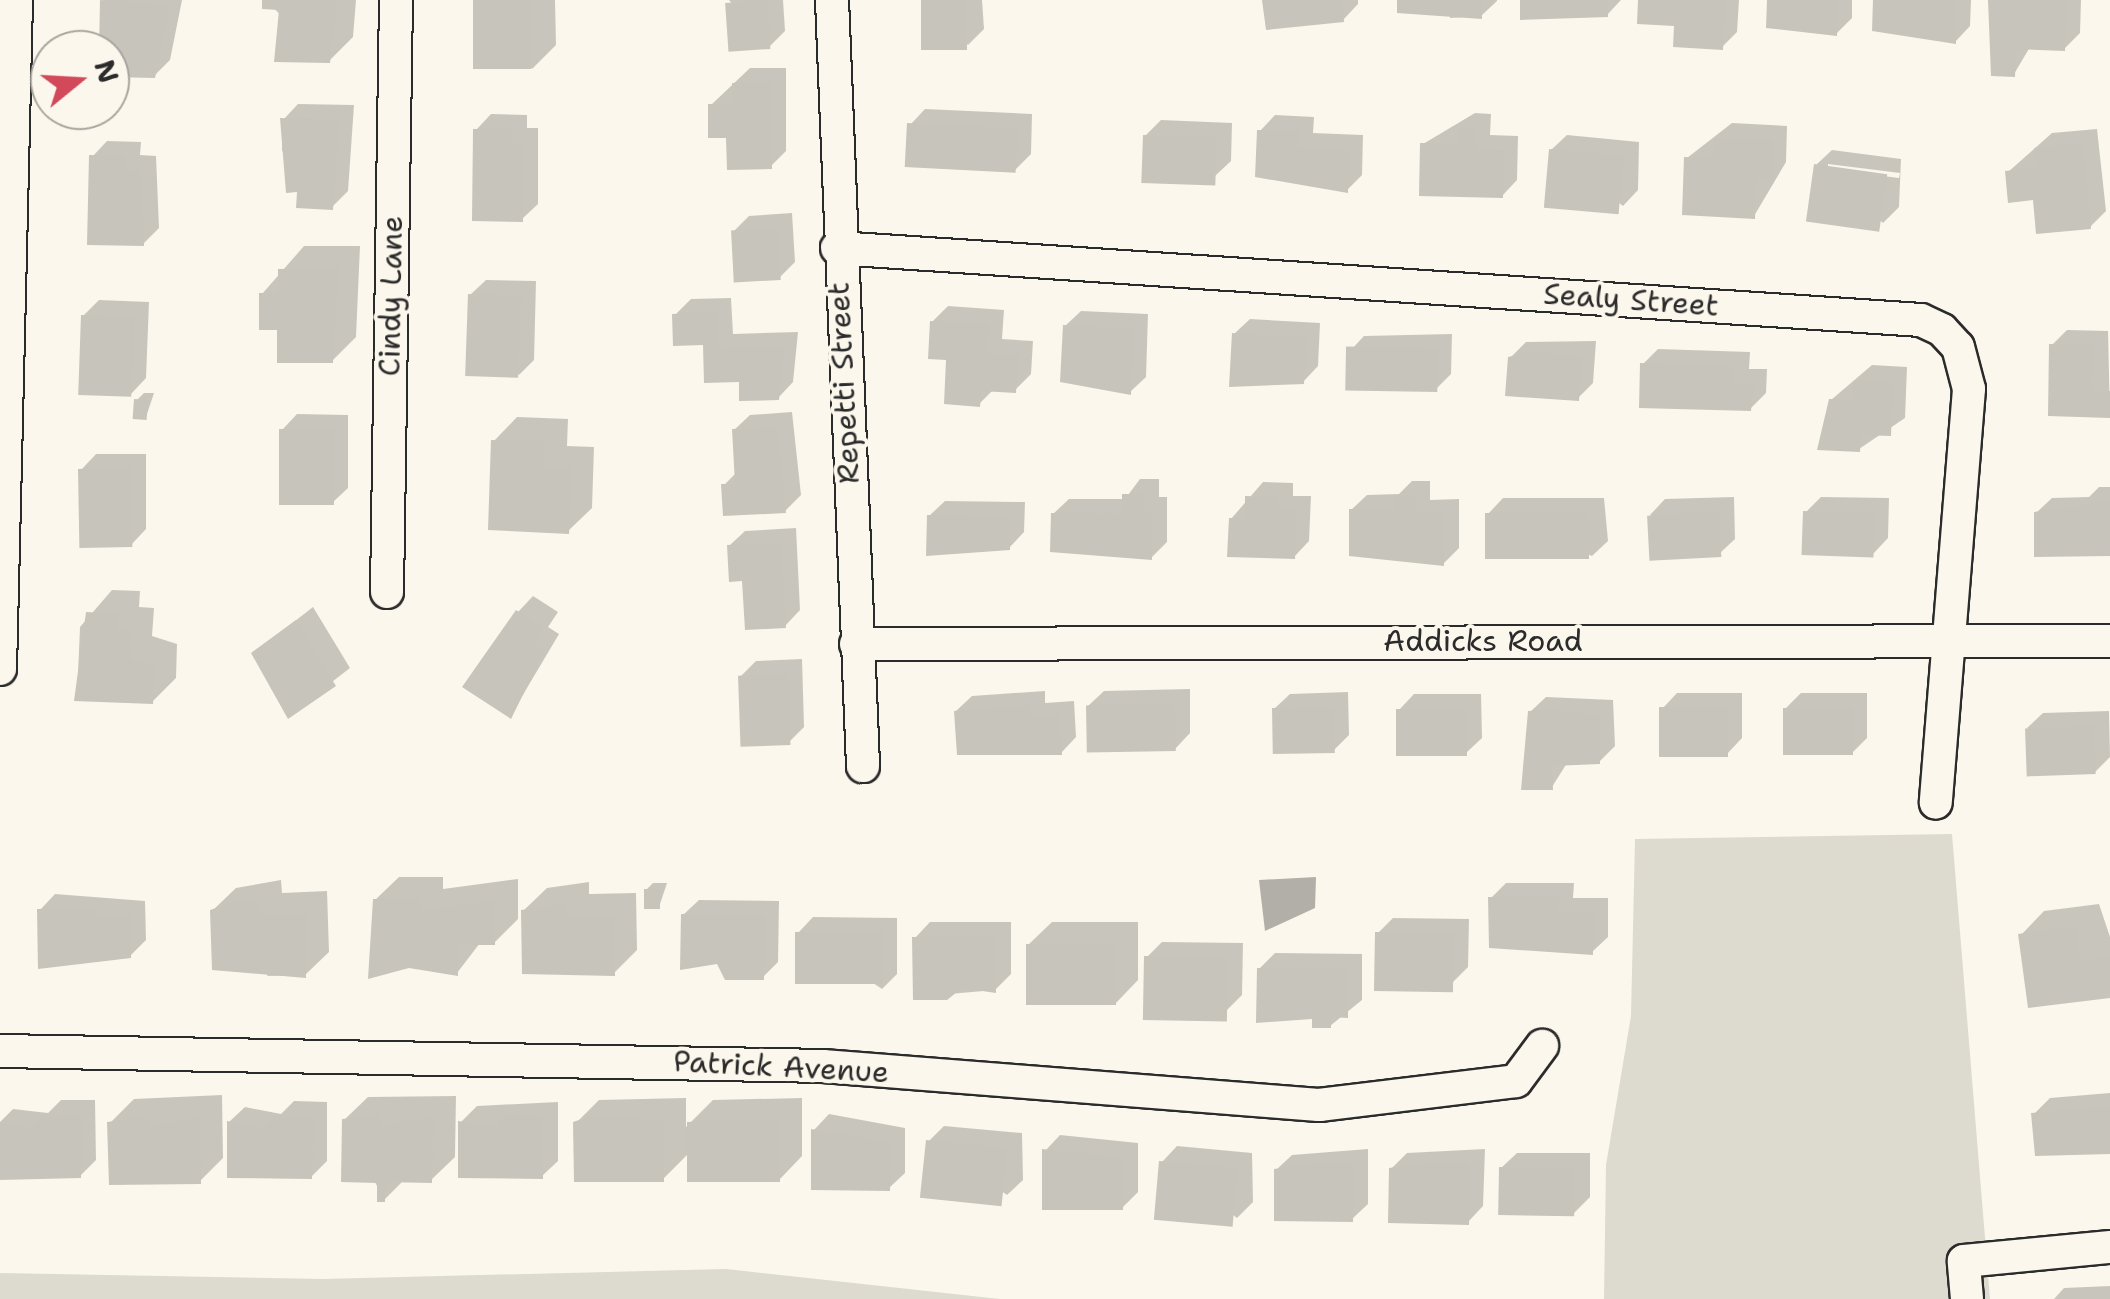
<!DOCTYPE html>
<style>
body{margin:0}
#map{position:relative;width:2110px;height:1299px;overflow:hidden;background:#fbf7ec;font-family:"Shantell Sans",sans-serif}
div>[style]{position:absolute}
.green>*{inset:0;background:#dddad0}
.water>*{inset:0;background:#b1afa7}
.shadow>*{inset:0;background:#0003}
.building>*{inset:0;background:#c7c4bc;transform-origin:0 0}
.roads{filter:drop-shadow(2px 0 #2b2b2b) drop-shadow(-2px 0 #2b2b2b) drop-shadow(0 2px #2b2b2b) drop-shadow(0 -2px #2b2b2b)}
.minor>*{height:32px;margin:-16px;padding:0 16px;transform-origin:16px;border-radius:16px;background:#fbf7ec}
span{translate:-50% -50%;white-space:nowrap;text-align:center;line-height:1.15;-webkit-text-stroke:8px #fbf7ec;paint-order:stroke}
.street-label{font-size:30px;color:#2b2b2b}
.north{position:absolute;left:30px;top:30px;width:100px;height:100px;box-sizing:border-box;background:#fbf7ec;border:2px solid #a8a59f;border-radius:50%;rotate:72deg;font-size:28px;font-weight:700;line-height:40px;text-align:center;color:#2b2b2b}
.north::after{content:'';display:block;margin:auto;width:35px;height:45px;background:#d1495b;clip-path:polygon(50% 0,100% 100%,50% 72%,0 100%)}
</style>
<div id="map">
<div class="green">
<div style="clip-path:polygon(1952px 834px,1990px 1299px,1604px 1299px,1606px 1165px,1631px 1016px,1635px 839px)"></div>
<div style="clip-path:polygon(726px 1269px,1000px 1299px,0 1299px,0 1273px,323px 1279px)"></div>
</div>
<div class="water">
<div style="clip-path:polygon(1316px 877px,1315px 908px,1265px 931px,1259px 880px)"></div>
</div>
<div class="shadow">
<div style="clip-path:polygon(103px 0,182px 0,170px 60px,154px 76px,110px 74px)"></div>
<div style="clip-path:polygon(265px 0,356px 0,353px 37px,329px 61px)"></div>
<div style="clip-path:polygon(477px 0,555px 0,556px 45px,532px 69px)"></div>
<div style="clip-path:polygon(729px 0,783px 0,785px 31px,769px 47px)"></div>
<div style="clip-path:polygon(923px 0,982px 0,984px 29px,968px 45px)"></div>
<div style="clip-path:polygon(1265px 0,1358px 0,1358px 4px,1343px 20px)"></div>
<div style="clip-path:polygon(1399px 0,1497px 0,1497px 1px,1481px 16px,1450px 18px,1449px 8px)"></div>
<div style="clip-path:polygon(1523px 0,1621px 0,1607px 15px)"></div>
<div style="clip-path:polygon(1641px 0,1739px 0,1737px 32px,1722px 47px)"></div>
<div style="clip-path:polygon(1770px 0,1852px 0,1852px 18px,1836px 34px)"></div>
<div style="clip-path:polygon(1876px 0,1971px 0,1970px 26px,1955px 42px)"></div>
<div style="clip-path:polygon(1991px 0,2081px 0,2080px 33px,2064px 49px,2030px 47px,2014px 74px)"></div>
<div style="clip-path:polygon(750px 68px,786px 68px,786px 151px,771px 166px,728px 135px,711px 105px)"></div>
<div style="clip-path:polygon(298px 104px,354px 105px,348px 191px,332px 207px,300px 190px,282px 150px,283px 120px)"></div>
<div style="clip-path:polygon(925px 109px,1032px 114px,1031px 154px,1015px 170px,910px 125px)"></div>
<div style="clip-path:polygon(1475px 113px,1491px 114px,1490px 135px,1518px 136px,1517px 180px,1502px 196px,1423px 144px)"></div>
<div style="clip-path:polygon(491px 114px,527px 115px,527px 128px,538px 128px,538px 204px,522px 219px,476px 130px)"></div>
<div style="clip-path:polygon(1275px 115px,1314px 117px,1313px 133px,1363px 135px,1362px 175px,1347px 190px,1260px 131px)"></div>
<div style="clip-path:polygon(1161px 120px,1232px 123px,1231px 161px,1215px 176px,1145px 136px)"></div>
<div style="clip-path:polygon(1732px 123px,1787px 126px,1786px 162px,1754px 216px,1687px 158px)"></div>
<div style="clip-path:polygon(2097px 129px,2106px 211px,2090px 227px,2008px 172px,2052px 133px)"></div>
<div style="clip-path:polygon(1567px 135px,1639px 142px,1638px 190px,1623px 206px,1551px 150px)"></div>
<div style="clip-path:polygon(107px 141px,141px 142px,140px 155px,156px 156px,159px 228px,143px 244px,92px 157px)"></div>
<div style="clip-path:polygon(evenodd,1832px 150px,1901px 159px,1899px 207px,1883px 223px,1816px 165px,1832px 150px,1828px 164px,1900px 173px,1899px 178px,1828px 169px,1828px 164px)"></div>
<div style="clip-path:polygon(792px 213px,795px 262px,779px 278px,733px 232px,749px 216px)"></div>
<div style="clip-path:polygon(304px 246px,360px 246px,356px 337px,332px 361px,279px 327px,262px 294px)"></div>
<div style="clip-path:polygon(486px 280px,536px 281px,534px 360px,519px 375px,470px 295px)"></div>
<div style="clip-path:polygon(731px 298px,733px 334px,798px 332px,793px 382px,778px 398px,741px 379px,675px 315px,691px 299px)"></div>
<div style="clip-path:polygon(99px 300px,149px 302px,146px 378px,131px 394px,83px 316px)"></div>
<div style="clip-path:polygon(948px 306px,1004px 310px,1002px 339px,1033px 341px,1031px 374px,1015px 390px,994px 389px,979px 404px,932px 322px)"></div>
<div style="clip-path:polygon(1081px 311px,1148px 314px,1146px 377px,1130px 392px,1065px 326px)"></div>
<div style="clip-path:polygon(1250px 319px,1320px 323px,1318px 366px,1303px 382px,1234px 334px)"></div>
<div style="clip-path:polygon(2067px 330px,2108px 331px,2110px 416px,2052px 345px)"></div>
<div style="clip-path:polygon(1452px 334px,1451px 374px,1435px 390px,1349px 352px,1364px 336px)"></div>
<div style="clip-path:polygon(1596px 341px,1593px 383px,1578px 398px,1510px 358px,1526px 342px)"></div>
<div style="clip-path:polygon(1658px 349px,1750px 352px,1749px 369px,1767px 369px,1766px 393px,1750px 409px,1643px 364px)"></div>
<div style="clip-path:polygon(1872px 365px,1907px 367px,1905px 418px,1859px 449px,1831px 400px)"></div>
<div style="clip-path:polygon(144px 393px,154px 393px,146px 417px,137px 400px)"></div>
<div style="clip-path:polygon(792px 412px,801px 495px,785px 511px,724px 485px,737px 472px,734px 430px,750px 415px)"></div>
<div style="clip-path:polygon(297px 414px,348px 415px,348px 488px,332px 503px,282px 430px)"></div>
<div style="clip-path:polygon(517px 417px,568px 419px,567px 446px,594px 447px,592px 508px,568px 531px,494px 441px)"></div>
<div style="clip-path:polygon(96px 454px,146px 454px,146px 529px,131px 545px,81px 470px)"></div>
<div style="clip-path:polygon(1140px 479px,1159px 479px,1159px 497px,1167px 497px,1167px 542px,1151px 558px,1053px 514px,1069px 499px,1125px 499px)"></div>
<div style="clip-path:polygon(1412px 481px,1430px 481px,1430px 500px,1459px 499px,1459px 548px,1444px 563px,1351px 510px,1367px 495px,1399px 494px)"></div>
<div style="clip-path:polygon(1263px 482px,1293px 483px,1293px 496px,1311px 496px,1309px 541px,1294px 557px,1231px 519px)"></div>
<div style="clip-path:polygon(2099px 487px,2110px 487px,2110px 553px,2036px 513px,2052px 498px,2089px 497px)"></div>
<div style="clip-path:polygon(1734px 497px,1735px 539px,1719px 554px,1650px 515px,1665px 499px)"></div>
<div style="clip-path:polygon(1821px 497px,1889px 498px,1888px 538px,1873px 554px,1806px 512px)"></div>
<div style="clip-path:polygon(1503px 498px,1604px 498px,1608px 541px,1592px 556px,1488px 514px)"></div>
<div style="clip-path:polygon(945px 501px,1025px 502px,1024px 532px,1009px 548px,929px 516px)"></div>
<div style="clip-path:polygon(796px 528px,800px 610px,785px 626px,729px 546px,745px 531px)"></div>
<div style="clip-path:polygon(112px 590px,140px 591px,139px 607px,154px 608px,152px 636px,177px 644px,176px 678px,152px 702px,77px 698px,80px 627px)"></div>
<div style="clip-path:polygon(533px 596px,558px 612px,548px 627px,559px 634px,511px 715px,518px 612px)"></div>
<div style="clip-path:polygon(313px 607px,350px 668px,288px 716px,254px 653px)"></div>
<div style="clip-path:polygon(802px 659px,804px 727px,789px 742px,741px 676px,756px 661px)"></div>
<div style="clip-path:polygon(1190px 689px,1190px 733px,1175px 749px,1088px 706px,1104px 691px)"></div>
<div style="clip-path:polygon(1045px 691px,1045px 703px,1074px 701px,1076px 737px,1061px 753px,956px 711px,972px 696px)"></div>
<div style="clip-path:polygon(1348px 692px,1349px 735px,1334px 750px,1274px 709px,1290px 694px)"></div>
<div style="clip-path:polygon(1677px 693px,1742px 693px,1742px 738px,1727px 754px,1662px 709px)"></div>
<div style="clip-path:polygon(1801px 693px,1867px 693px,1867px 738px,1852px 753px,1785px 709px)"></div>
<div style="clip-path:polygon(1414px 694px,1481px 694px,1482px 738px,1466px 753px,1399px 710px)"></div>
<div style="clip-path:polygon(1546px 697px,1613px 700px,1615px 746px,1599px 762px,1567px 763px,1552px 787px,1530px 712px)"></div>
<div style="clip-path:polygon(2109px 711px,2110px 757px,2095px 772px,2027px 728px,2043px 713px)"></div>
<div style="clip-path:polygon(399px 877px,443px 877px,443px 889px,518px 879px,518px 919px,494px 943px,480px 943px,457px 973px,375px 900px)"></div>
<div style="clip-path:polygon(281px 880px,282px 893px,327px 891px,329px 952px,305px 975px,268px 976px,212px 911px,236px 888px)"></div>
<div style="clip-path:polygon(589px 882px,589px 894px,636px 893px,637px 950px,614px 973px,524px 972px,523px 911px,547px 888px)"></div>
<div style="clip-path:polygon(653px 883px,667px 883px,659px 907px,646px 890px)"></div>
<div style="clip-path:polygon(1506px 883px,1574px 883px,1573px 898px,1608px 898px,1608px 937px,1592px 952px,1491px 898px)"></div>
<div style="clip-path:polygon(55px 894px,145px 901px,146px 940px,130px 956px,40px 910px)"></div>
<div style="clip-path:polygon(699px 900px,779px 901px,778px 962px,763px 977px,683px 915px)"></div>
<div style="clip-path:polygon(2099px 904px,2110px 937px,2110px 995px,2030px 1005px,2021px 935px,2044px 911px)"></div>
<div style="clip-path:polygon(813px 917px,897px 918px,897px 974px,882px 989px,798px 933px)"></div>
<div style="clip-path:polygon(1393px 918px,1469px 919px,1468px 967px,1453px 982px,1377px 988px,1378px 933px)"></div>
<div style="clip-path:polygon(930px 922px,1011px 922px,1011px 974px,995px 990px,915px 997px,915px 938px)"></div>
<div style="clip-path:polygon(1052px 922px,1138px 922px,1138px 980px,1115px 1004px,1028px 945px)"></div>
<div style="clip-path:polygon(1162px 942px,1243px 943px,1242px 995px,1227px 1010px,1146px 1017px,1147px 957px)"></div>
<div style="clip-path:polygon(1275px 953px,1362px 954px,1362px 1000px,1330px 1026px,1259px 969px)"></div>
<div style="clip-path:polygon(2110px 1093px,2110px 1151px,2034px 1114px,2050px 1098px)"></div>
<div style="clip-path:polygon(222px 1095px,223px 1158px,200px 1181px,110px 1123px,134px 1099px)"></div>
<div style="clip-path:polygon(456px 1096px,455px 1157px,431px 1180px,404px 1180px,384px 1200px,344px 1120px,368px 1097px)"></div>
<div style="clip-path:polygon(686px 1098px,686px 1127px,713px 1100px,802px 1098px,802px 1156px,779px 1180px,689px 1153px,663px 1179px,576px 1123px,599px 1100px)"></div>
<div style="clip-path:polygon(61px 1100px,95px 1100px,96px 1160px,80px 1176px,0 1177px,0 1122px,13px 1109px,48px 1113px)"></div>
<div style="clip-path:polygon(294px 1101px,327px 1102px,327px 1161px,311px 1177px,229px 1122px,245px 1107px,281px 1114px)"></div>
<div style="clip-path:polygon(558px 1102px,558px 1161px,542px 1176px,461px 1122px,477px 1106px)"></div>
<div style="clip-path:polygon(829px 1114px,905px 1128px,905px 1173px,889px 1188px,814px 1130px)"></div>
<div style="clip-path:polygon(944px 1126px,1022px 1133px,1023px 1180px,1007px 1195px,929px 1141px)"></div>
<div style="clip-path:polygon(1060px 1135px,1138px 1143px,1138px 1192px,1122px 1208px,1045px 1151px)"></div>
<div style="clip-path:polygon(1177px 1146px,1252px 1153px,1253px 1202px,1237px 1218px,1162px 1162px)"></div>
<div style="clip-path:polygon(1368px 1149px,1368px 1204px,1352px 1219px,1276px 1170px,1292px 1155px)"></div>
<div style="clip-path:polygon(1485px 1149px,1483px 1206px,1468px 1222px,1391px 1169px,1407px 1153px)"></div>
<div style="clip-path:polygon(1517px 1153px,1590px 1153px,1590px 1197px,1574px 1213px,1501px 1168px)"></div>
<div style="clip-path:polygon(2110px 1286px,2110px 1299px,2054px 1299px,2064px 1288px)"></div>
</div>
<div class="building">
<div style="clip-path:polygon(100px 0,170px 5px,155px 78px,110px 77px,110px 50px,99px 50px)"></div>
<div style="clip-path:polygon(262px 0,337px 0,330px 63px,274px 62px,279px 10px,262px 9px)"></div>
<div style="left:473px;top:0;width:58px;height:69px"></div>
<div style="left:767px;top:0;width:49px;height:42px;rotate:86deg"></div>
<div style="left:921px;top:0;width:46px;height:50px"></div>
<div style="clip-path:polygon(1262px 0,1342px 0,1344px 22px,1266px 30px)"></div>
<div style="clip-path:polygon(1397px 0,1482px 0,1482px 19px,1397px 13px)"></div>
<div style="clip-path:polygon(1520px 0,1608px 0,1608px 17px,1520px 20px)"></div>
<div style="clip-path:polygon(1638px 0,1725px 0,1723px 50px,1673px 47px,1674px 26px,1637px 24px)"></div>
<div style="clip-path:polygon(1767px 0,1838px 0,1837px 36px,1766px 28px)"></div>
<div style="clip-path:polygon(1873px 0,1956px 0,1956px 44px,1872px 31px)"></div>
<div style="clip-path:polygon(1988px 0,2067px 0,2065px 51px,2016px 49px,2015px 77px,1991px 76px)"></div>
<div style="clip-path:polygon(771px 82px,772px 169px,727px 170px,726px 138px,708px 138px,708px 104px,732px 104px,732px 83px)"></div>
<div style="clip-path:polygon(280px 118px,339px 120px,333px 210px,296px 208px,297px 192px,286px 193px)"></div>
<div style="left:907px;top:123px;width:111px;height:44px;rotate:3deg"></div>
<div style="clip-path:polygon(1457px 128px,1476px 128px,1476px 150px,1504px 150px,1503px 198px,1419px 196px,1420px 143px,1457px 144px)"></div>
<div style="clip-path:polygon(473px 129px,512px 129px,512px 143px,524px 143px,523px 222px,472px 221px)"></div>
<div style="clip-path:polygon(1257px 130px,1299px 131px,1298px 148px,1349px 150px,1348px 193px,1255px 177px)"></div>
<div style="left:1143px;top:135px;width:74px;height:48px;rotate:2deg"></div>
<div style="clip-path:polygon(1714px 138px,1773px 140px,1772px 180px,1756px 179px,1755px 219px,1682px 215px,1684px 157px,1713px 158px)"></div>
<div style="clip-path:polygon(2083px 143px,2091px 229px,2036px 234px,2033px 200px,2008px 203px,2005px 171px,2036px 168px,2034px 148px)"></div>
<div style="left:1549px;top:149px;width:75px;height:59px;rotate:5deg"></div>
<div style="clip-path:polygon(89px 155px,126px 156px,126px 170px,141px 170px,144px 246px,87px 245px)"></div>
<div style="left:1814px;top:164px;width:74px;height:58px;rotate:8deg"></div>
<div style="left:778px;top:228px;width:52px;height:47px;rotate:87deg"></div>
<div style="clip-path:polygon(338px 268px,333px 363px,277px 363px,277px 330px,259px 330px,259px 293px,278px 293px,278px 269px)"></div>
<div style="left:468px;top:294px;width:53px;height:82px;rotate:2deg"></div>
<div style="clip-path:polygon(717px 313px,718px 348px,784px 346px,779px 400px,739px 401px,739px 382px,704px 383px,703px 345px,673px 346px,672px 314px)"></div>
<div style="left:81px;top:315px;width:53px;height:80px;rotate:2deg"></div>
<div style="clip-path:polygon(930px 321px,989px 324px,987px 353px,1018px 355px,1016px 393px,981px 391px,980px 407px,944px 404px,946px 360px,928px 359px)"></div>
<div style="clip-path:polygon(1063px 325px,1134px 329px,1131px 395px,1060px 382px)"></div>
<div style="clip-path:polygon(1232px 333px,1306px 338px,1304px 384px,1229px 387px)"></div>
<div style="clip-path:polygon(2049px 344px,2093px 345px,2092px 391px,2110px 391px,2110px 418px,2048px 416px)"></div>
<div style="left:1438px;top:348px;width:44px;height:92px;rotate:91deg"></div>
<div style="clip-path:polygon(1530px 352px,1582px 356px,1579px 401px,1505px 396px,1508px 357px)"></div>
<div style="clip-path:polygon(1640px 363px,1735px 367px,1735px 384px,1753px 384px,1751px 411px,1639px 408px)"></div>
<div style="clip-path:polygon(1854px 380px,1893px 382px,1891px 436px,1861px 435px,1860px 452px,1817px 450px,1829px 399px,1853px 400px)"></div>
<div style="left:134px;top:399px;width:14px;height:20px;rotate:4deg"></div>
<div style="clip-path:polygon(777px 427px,786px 513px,723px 516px,721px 484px,735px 484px,732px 429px)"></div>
<div style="left:279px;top:429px;width:55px;height:76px"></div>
<div style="clip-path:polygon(491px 440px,545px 442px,544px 468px,572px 469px,569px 534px,488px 530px)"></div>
<div style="left:131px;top:468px;width:79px;height:53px;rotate:89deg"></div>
<div style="clip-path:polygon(1122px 494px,1144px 494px,1144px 511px,1152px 511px,1152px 560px,1050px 552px,1051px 513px,1122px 514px)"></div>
<div style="clip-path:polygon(1394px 495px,1416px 495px,1416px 514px,1444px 513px,1444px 566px,1349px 556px,1349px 509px,1395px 509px)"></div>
<div style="clip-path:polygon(1245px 496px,1279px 497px,1278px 510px,1296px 511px,1295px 559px,1227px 557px,1229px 518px,1245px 518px)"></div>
<div style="clip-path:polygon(2110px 501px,2110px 556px,2034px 557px,2034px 512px)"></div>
<div style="left:1803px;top:511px;width:72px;height:44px;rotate:2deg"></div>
<div style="left:1719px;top:512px;width:45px;height:72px;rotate:87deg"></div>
<div style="left:1485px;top:513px;width:104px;height:46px"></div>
<div style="clip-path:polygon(927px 515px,1010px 517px,1010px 550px,926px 556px)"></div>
<div style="clip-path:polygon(781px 543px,786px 628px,745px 630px,742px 581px,729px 582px,727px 545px)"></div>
<div style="clip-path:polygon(516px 610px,544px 628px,534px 643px,545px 650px,511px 719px,462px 687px)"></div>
<div style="clip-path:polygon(86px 612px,118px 614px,117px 629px,131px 630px,130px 659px,155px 667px,153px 704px,74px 701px)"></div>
<div style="clip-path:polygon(296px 620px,336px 686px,288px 719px,251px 653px)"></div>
<div style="left:788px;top:674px;width:71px;height:50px;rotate:88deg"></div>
<div style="left:1175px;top:704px;width:47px;height:89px;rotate:89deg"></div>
<div style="clip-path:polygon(1030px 705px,1031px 718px,1059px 716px,1062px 755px,957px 755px,954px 711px)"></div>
<div style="left:1334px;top:707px;width:46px;height:62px;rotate:89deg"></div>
<div style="left:1659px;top:707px;width:69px;height:50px"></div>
<div style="left:1783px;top:708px;width:70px;height:47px"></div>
<div style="left:1396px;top:709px;width:71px;height:47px"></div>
<div style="clip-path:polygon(1551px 710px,1599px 715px,1600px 764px,1552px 766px,1553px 790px,1521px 790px,1528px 711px)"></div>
<div style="left:2094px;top:726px;width:48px;height:69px;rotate:88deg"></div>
<div style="left:644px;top:889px;width:16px;height:20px"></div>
<div style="clip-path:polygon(1488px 897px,1559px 897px,1559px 913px,1593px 912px,1593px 955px,1489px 948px)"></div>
<div style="clip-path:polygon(373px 899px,420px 899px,420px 911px,495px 901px,495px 945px,458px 945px,458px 976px,409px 968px,368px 979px)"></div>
<div style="clip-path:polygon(235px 902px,259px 902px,259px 915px,305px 914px,306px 978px,212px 970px,210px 910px)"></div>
<div style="clip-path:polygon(566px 904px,566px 916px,614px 916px,615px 976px,522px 974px,521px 910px)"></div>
<div style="clip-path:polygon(98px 908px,98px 917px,131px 916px,131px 958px,38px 969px,37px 909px)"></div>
<div style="clip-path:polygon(681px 914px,765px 915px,764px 980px,725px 980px,717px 964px,680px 970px)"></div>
<div style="clip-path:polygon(2076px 926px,2080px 960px,2109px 957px,2110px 998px,2028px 1008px,2018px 934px)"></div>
<div style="left:795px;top:932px;width:88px;height:52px"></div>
<div style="left:1375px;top:932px;width:79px;height:59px;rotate:1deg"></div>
<div style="clip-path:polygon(912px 937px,996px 937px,996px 993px,962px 988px,947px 1000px,913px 1000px)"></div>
<div style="left:1026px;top:944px;width:90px;height:61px"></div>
<div style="left:1144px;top:956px;width:84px;height:64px;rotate:1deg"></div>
<div style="clip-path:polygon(1257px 968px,1348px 969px,1348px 1018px,1331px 1017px,1331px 1028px,1312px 1028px,1312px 1019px,1256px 1023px)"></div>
<div style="clip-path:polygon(2110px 1106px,2110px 1154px,2035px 1156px,2031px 1113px)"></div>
<div style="clip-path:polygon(81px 1114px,81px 1178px,0 1180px,0 1124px,32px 1128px,43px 1115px)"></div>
<div style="clip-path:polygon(506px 1115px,543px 1116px,543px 1179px,458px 1178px,458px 1121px,495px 1127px)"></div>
<div style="clip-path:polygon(276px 1116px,313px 1116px,312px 1179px,227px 1178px,227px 1121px,263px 1128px)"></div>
<div style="clip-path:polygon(380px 1116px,380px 1125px,433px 1118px,432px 1183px,385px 1182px,385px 1202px,377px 1202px,377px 1183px,341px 1182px,342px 1119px)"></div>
<div style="clip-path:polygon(148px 1117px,149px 1125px,200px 1118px,201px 1184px,109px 1185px,107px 1122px)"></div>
<div style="clip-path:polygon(588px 1117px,664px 1120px,664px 1182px,574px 1182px,573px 1122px)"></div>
<div style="clip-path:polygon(742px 1120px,780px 1121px,780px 1182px,687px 1182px,687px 1122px)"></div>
<div style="clip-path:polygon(811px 1129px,891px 1143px,890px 1191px,811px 1190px)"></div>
<div style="left:926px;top:1140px;width:82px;height:58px;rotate:6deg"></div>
<div style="clip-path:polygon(1042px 1149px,1124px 1158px,1123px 1210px,1042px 1210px)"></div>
<div style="left:1159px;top:1161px;width:79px;height:59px;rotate:5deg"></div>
<div style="clip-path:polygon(1435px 1162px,1470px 1163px,1469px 1225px,1388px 1223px,1389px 1168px)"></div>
<div style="clip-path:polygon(1320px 1163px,1354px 1164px,1353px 1222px,1274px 1221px,1274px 1169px)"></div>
<div style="left:1499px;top:1167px;width:76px;height:48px;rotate:1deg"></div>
</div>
<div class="roads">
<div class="minor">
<div style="left:832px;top:0;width:767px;rotate:87.68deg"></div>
<div style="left:837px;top:248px;width:1086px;rotate:3.8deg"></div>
<div style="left:1921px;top:320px;width:23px;rotate:25deg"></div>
<div style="left:1942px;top:330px;width:23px;rotate:47deg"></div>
<div style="left:1958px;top:347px;width:43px;rotate:75.3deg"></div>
<div style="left:1969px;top:389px;width:415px;rotate:94.6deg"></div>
<div style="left:387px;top:592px;width:592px;rotate:-89.13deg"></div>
<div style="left:856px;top:644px;width:1254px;rotate:-0.14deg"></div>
<div style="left:0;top:669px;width:669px;rotate:-88.63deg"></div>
<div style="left:0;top:1051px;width:823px;rotate:1.04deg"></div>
<div style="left:823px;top:1066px;width:498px;rotate:4.5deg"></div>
<div style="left:1319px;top:1105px;width:198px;rotate:-6.9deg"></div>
<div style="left:1516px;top:1081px;width:44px;rotate:-53.4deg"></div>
<div style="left:1967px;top:1299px;width:38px;rotate:-95deg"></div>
<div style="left:1964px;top:1261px;width:147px;rotate:-5.5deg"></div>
</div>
</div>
<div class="street-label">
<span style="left:391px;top:296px;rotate:-89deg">Cindy Lane</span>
<span style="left:1631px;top:300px;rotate:4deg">Sealy Street</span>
<span style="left:844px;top:383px;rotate:-93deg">Repetti Street</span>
<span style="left:1483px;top:641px">Addicks Road</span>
<span style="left:781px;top:1067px;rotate:3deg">Patrick Avenue</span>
</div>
<div class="north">N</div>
</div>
